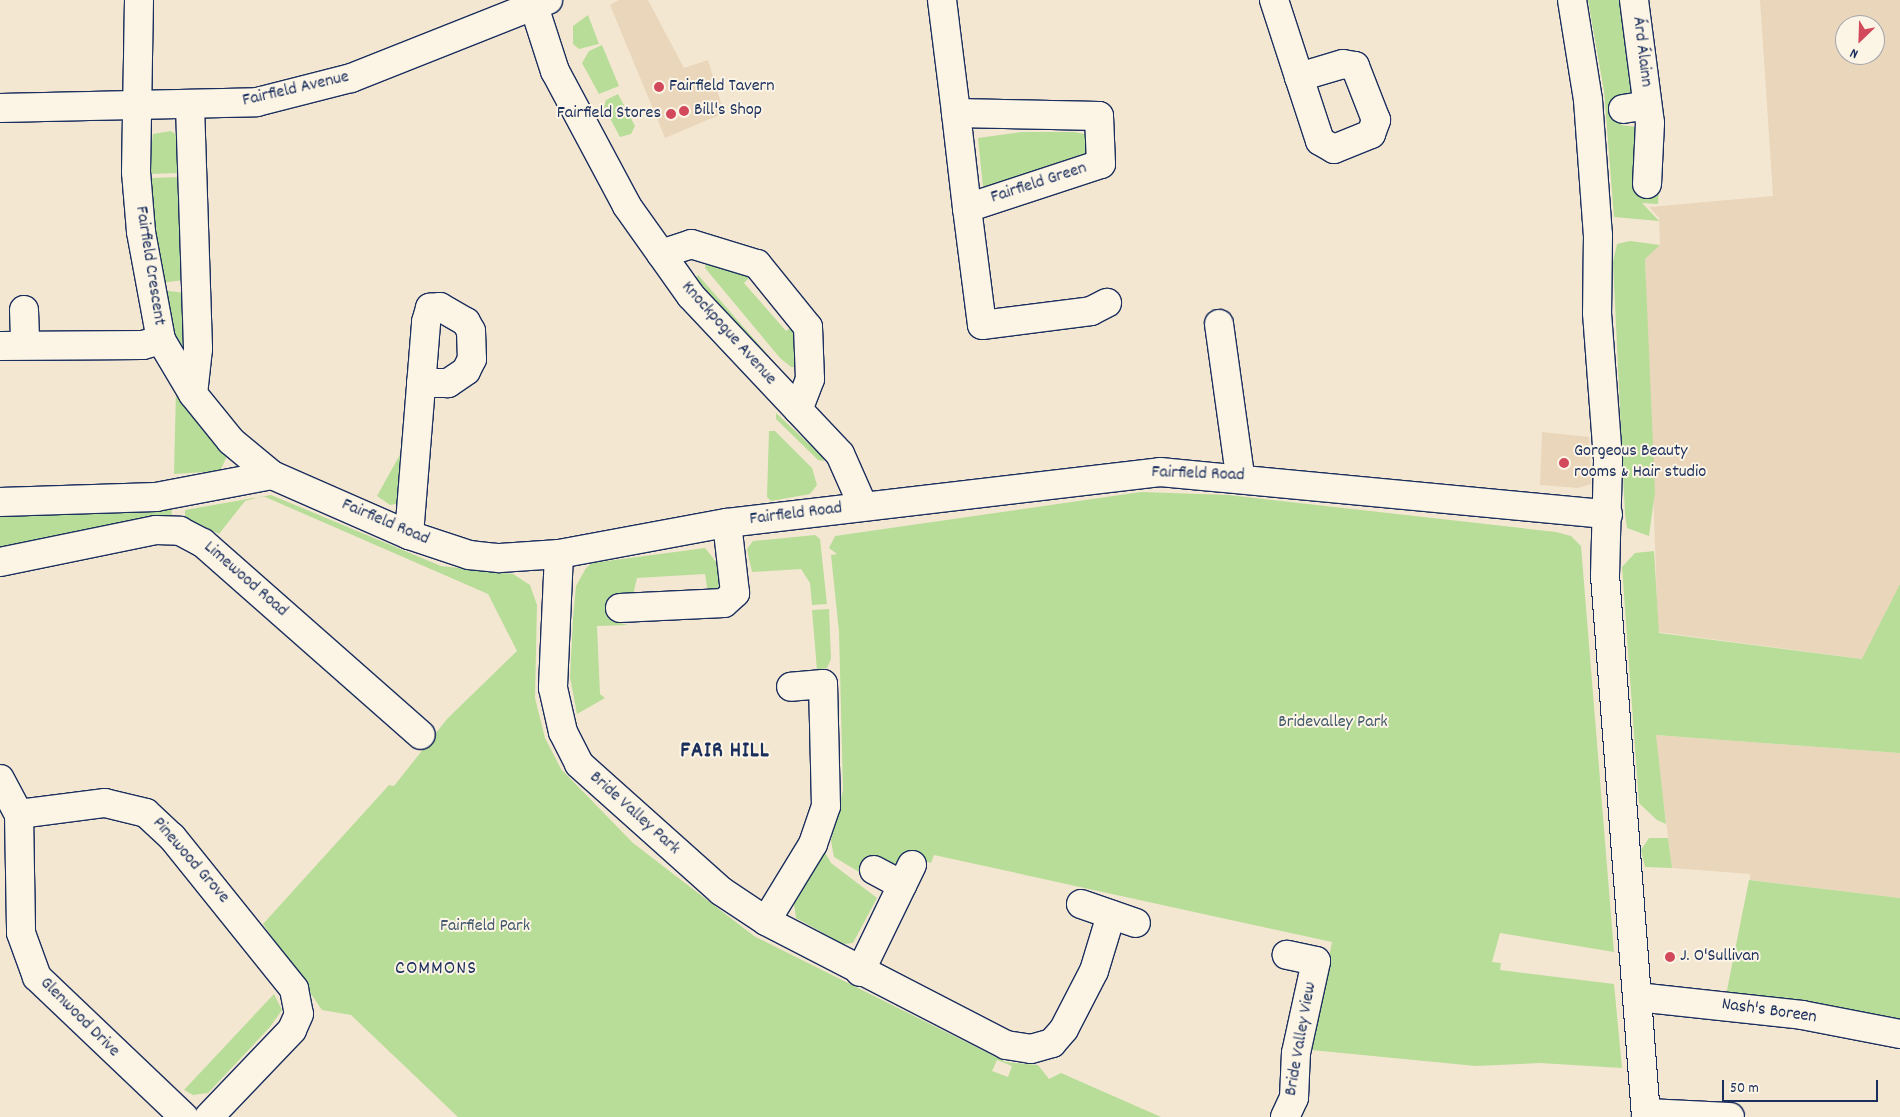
<!DOCTYPE html>
<meta charset="utf-8">
<style>
body{margin:0}
#map{position:relative;width:1900px;height:1117px;overflow:hidden;background:#f4e7d2;font-family:Dekko,sans-serif}
div>[style]{position:absolute}
.built>*{inset:0;background:#ead6bb}
.green>*{inset:0;background:#b7dd98}
.roads{filter:drop-shadow(1px 0 #1b2f5e) drop-shadow(-1px 0 #1b2f5e) drop-shadow(0 1px #1b2f5e) drop-shadow(0 -1px #1b2f5e)}
.minor>*{height:28px;margin:-14px;padding:0 14px;transform-origin:14px;border-radius:14px;background:#fcf5e5}
.dots>*{width:14px;height:14px;translate:-50% -50%;box-sizing:border-box;border:2px solid #fcf5e5;border-radius:50%}
span{translate:-50% -50%;white-space:nowrap;text-align:center;line-height:1.15;-webkit-text-stroke:4px #fcf5e5;paint-order:stroke}
.street-label{font-size:18px;color:#1b2f5e}
.poi-label{font-size:18px;color:#1b2f5e}
.left{translate:0 -50%;text-align:left}
.right{translate:-100% -50%;text-align:right}
.park-label{font-size:18px;color:#425a6c}
.quarter-label{font-size:20px;color:#1b2f5e;letter-spacing:1px}
.district-label{font-size:22px;color:#1b2f5e;font-weight:700;letter-spacing:1px}
.north{position:absolute;left:1835px;top:15px;width:50px;height:50px;box-sizing:border-box;background:#fcf5e5;border:1px solid #a2a6af;border-radius:50%;rotate:204deg;font-size:14px;font-weight:700;line-height:20px;text-align:center;color:#1b2f5e}
.north::after{content:'';display:block;margin:auto;width:18px;height:22px;background:#d1495b;clip-path:polygon(50% 0,100% 100%,50% 72%,0 100%)}
.scale{position:absolute;left:1722px;top:1080px;width:156px;height:22px;box-sizing:border-box;border:2px solid #1b2f5e;border-top:0;padding-left:6px;font-size:15px;line-height:18px;white-space:nowrap;color:#1b2f5e;-webkit-text-stroke:4px #fcf5e5;paint-order:stroke}
</style>
<div id="map">
<div class="built">
<div style="clip-path:polygon(619px 0,648px 0,684px 68px,708px 60px,724px 113px,665px 138px,610px 5px)"></div>
<div style="clip-path:polygon(evenodd,1760px 0,1900px 0,1900px 584px,1863px 659px,1658px 632px,1645px 259px,1660px 245px,1659px 218px,1649px 207px,1773px 196px,1760px 0,1845px 25px,1875px 25px,1875px 55px,1845px 55px,1845px 25px)"></div>
<div style="clip-path:polygon(1542px 432px,1589px 437px,1591px 484px,1578px 488px,1540px 485px)"></div>
<div style="clip-path:polygon(1655px 735px,1900px 753px,1900px 898px,1750px 880px,1750px 874px,1672px 868px)"></div>
</div>
<div class="green">
<div style="clip-path:polygon(1588px 0,1625px 0,1632px 95px,1619px 96px,1621px 125px,1637px 127px,1634px 191px,1659px 191px,1658px 204px,1642px 203px,1659px 221px,1614px 217px,1604px 91px)"></div>
<div style="clip-path:polygon(588px 15px,599px 44px,579px 49px,573px 44px,573px 26px)"></div>
<div style="clip-path:polygon(602px 45px,619px 86px,599px 94px,582px 63px,589px 51px)"></div>
<div style="clip-path:polygon(618px 94px,635px 126px,631px 134px,620px 137px,604px 107px,606px 100px)"></div>
<div style="clip-path:polygon(171px 131px,178px 136px,181px 173px,148px 174px,153px 134px)"></div>
<div style="clip-path:polygon(1021px 132px,1074px 132px,1085px 134px,1090px 142px,1085px 156px,983px 187px,978px 138px)"></div>
<div style="clip-path:polygon(181px 177px,184px 280px,160px 283px,150px 178px)"></div>
<div style="clip-path:polygon(1630px 241px,1660px 245px,1645px 259px,1655px 492px,1649px 536px,1627px 528px,1625px 514px,1613px 262px,1617px 244px)"></div>
<div style="clip-path:polygon(706px 262px,755px 272px,744px 283px,786px 331px,795px 325px,801px 367px,791px 367px,780px 358px,705px 268px)"></div>
<div style="clip-path:polygon(698px 275px,781px 370px,778px 374px,696px 278px)"></div>
<div style="clip-path:polygon(161px 290px,185px 293px,184px 351px,169px 322px)"></div>
<div style="clip-path:polygon(176px 391px,228px 454px,220px 471px,174px 474px)"></div>
<div style="clip-path:polygon(776px 413px,823px 457px,824px 461px,818px 460px,776px 419px)"></div>
<div style="clip-path:polygon(769px 431px,775px 431px,812px 468px,817px 485px,810px 494px,771px 501px,767px 497px)"></div>
<div style="clip-path:polygon(402px 451px,400px 503px,390px 505px,377px 496px)"></div>
<div style="clip-path:polygon(1141px 492px,1228px 495px,1556px 532px,1571px 536px,1581px 546px,1614px 952px,1500px 933px,1492px 962px,1501px 963px,1500px 970px,1614px 984px,1622px 1068px,1540px 1063px,1476px 1066px,1311px 1050px,1332px 942px,934px 855px,931px 863px,906px 854px,897px 865px,869px 878px,834px 857px,831px 841px,843px 790px,839px 632px,831px 555px,837px 554px,829px 548px,835px 536px)"></div>
<div style="clip-path:polygon(evenodd,271px 495px,441px 566px,513px 574px,530px 585px,537px 605px,535px 698px,545px 738px,561px 769px,633px 843px,754px 936px,1006px 1062px,1038px 1065px,1049px 1079px,1061px 1073px,1161px 1117px,458px 1117px,351px 1015px,322px 1010px,263px 924px,389px 785px,394px 786px,447px 719px,517px 651px,488px 594px,263px 496px,245px 501px,219px 534px,185px 517px,185px 510px,271px 495px,997px 1060px,1012px 1066px,1008px 1077px,992px 1071px,997px 1060px)"></div>
<div style="clip-path:polygon(171px 505px,172px 518px,0 552px,0 511px)"></div>
<div style="clip-path:polygon(815px 535px,820px 539px,827px 604px,812px 605px,810px 583px,801px 569px,752px 572px,747px 549px,753px 541px)"></div>
<div style="clip-path:polygon(705px 548px,717px 563px,722px 562px,721px 593px,708px 593px,705px 574px,637px 578px,633px 595px,618px 597px,617px 622px,628px 625px,597px 626px,600px 694px,605px 698px,577px 714px,570px 677px,573px 618px,576px 586px,586px 568px,592px 563px)"></div>
<div style="clip-path:polygon(1654px 551px,1659px 633px,1862px 659px,1900px 584px,1900px 753px,1656px 735px,1666px 824px,1657px 820px,1639px 803px,1622px 567px,1635px 553px)"></div>
<div style="clip-path:polygon(829px 609px,831px 659px,827px 668px,817px 670px,812px 610px)"></div>
<div style="clip-path:polygon(1649px 838px,1668px 838px,1672px 868px,1645px 867px,1641px 850px)"></div>
<div style="clip-path:polygon(822px 847px,831px 863px,877px 898px,853px 943px,843px 944px,796px 918px,793px 896px)"></div>
<div style="clip-path:polygon(1749px 880px,1900px 898px,1900px 1019px,1726px 995px)"></div>
<div style="clip-path:polygon(274px 994px,282px 1010px,270px 1027px,208px 1093px,193px 1095px,184px 1090px)"></div>
</div>
<div class="roads">
<div class="minor">
<div style="left:139px;top:0;width:172px;rotate:91deg"></div>
<div style="left:136px;top:172px;width:60px;rotate:85.2deg"></div>
<div style="left:141px;top:232px;width:110px;rotate:79.5deg"></div>
<div style="left:161px;top:340px;width:63px;rotate:59.3deg"></div>
<div style="left:193px;top:394px;width:60px;rotate:51deg"></div>
<div style="left:231px;top:441px;width:53px;rotate:39.7deg"></div>
<div style="left:532px;top:0;width:75px;rotate:72.1deg"></div>
<div style="left:555px;top:71px;width:153px;rotate:61.9deg"></div>
<div style="left:627px;top:206px;width:110px;rotate:54.6deg"></div>
<div style="left:691px;top:296px;width:217px;rotate:46.7deg"></div>
<div style="left:840px;top:454px;width:57px;rotate:66.1deg"></div>
<div style="left:942px;top:0;width:114px;rotate:82.9deg"></div>
<div style="left:956px;top:113px;width:143px;rotate:1.2deg"></div>
<div style="left:1099px;top:116px;width:48px;rotate:87.6deg"></div>
<div style="left:1101px;top:164px;width:141px;rotate:161.8deg"></div>
<div style="left:967px;top:208px;width:118px;rotate:82.7deg"></div>
<div style="left:982px;top:325px;width:110px;rotate:-7.3deg"></div>
<div style="left:1091px;top:311px;width:18px;rotate:-27deg"></div>
<div style="left:1274px;top:0;width:81px;rotate:72deg"></div>
<div style="left:1299px;top:77px;width:67px;rotate:71.8deg"></div>
<div style="left:1320px;top:141px;width:16px;rotate:30deg"></div>
<div style="left:1334px;top:149px;width:40px;rotate:-22deg"></div>
<div style="left:1371px;top:134px;width:15px;rotate:-70deg"></div>
<div style="left:1376px;top:120px;width:58px;rotate:-111.3deg"></div>
<div style="left:1355px;top:66px;width:12px;rotate:-171deg"></div>
<div style="left:1343px;top:64px;width:46px;rotate:163.5deg"></div>
<div style="left:1572px;top:0;width:101px;rotate:80.9deg"></div>
<div style="left:1588px;top:100px;width:135px;rotate:85.8deg"></div>
<div style="left:1598px;top:235px;width:78px;rotate:90.7deg"></div>
<div style="left:1597px;top:313px;width:148px;rotate:85.7deg"></div>
<div style="left:1608px;top:461px;width:114px;rotate:91.5deg"></div>
<div style="left:1605px;top:575px;width:544px;rotate:85.67deg"></div>
<div style="left:1634px;top:0;width:124px;rotate:82.6deg"></div>
<div style="left:1650px;top:123px;width:61px;rotate:92.8deg"></div>
<div style="left:190px;top:106px;width:243px;rotate:88.1deg"></div>
<div style="left:198px;top:349px;width:45px;rotate:96.3deg"></div>
<div style="left:0;top:108px;width:257px;rotate:-1.3deg"></div>
<div style="left:257px;top:102px;width:97px;rotate:-14.3deg"></div>
<div style="left:351px;top:78px;width:212px;rotate:-21.6deg"></div>
<div style="left:1623px;top:109px;width:24px;rotate:-9deg"></div>
<div style="left:956px;top:113px;width:96px;rotate:83.4deg"></div>
<div style="left:661px;top:254px;width:32px;rotate:-18deg"></div>
<div style="left:691px;top:244px;width:69px;rotate:16.9deg"></div>
<div style="left:757px;top:264px;width:81px;rotate:51deg"></div>
<div style="left:808px;top:327px;width:52px;rotate:87.8deg"></div>
<div style="left:810px;top:379px;width:33px;rotate:111deg"></div>
<div style="left:24px;top:310px;width:35px;rotate:88deg"></div>
<div style="left:1219px;top:324px;width:153px;rotate:82.1deg"></div>
<div style="left:0;top:346px;width:143px;rotate:-0.4deg"></div>
<div style="left:143px;top:345px;width:19px;rotate:-16deg"></div>
<div style="left:0;top:502px;width:156px;rotate:-1.8deg"></div>
<div style="left:156px;top:497px;width:118px;rotate:-10.7deg"></div>
<div style="left:272px;top:475px;width:150px;rotate:23.7deg"></div>
<div style="left:409px;top:535px;width:63px;rotate:18.4deg"></div>
<div style="left:469px;top:555px;width:31px;rotate:6deg"></div>
<div style="left:500px;top:558px;width:59px;rotate:-3.9deg"></div>
<div style="left:559px;top:554px;width:171px;rotate:-10.5deg"></div>
<div style="left:727px;top:523px;width:436px;rotate:-6.7deg"></div>
<div style="left:1160px;top:472px;width:450px;rotate:5.4deg"></div>
<div style="left:409px;top:535px;width:214px;rotate:-85.4deg"></div>
<div style="left:426px;top:322px;width:15px;rotate:-74deg"></div>
<div style="left:430px;top:308px;width:10px;rotate:-6deg"></div>
<div style="left:440px;top:307px;width:30px;rotate:30deg"></div>
<div style="left:466px;top:322px;width:10px;rotate:61deg"></div>
<div style="left:471px;top:331px;width:28px;rotate:88deg"></div>
<div style="left:472px;top:359px;width:13px;rotate:117deg"></div>
<div style="left:466px;top:371px;width:22px;rotate:146deg"></div>
<div style="left:448px;top:383px;width:27px;rotate:180deg"></div>
<div style="left:559px;top:554px;width:134px;rotate:92.6deg"></div>
<div style="left:553px;top:688px;width:45px;rotate:77.2deg"></div>
<div style="left:563px;top:732px;width:36px;rotate:63deg"></div>
<div style="left:579px;top:764px;width:191px;rotate:41.8deg"></div>
<div style="left:721px;top:891px;width:54px;rotate:33.7deg"></div>
<div style="left:766px;top:921px;width:270px;rotate:27.3deg"></div>
<div style="left:1006px;top:1045px;width:25px;rotate:9deg"></div>
<div style="left:1031px;top:1049px;width:22px;rotate:-16deg"></div>
<div style="left:1052px;top:1043px;width:18px;rotate:-49deg"></div>
<div style="left:1064px;top:1029px;width:65px;rotate:-62.7deg"></div>
<div style="left:1094px;top:971px;width:59px;rotate:-73.1deg"></div>
<div style="left:0;top:562px;width:159px;rotate:-11.6deg"></div>
<div style="left:156px;top:530px;width:24px;rotate:2deg"></div>
<div style="left:180px;top:531px;width:26px;rotate:28deg"></div>
<div style="left:203px;top:543px;width:290px;rotate:41.4deg"></div>
<div style="left:620px;top:608px;width:104px;rotate:-2.8deg"></div>
<div style="left:724px;top:603px;width:15px;rotate:-42deg"></div>
<div style="left:735px;top:593px;width:70px;rotate:-96.5deg"></div>
<div style="left:0;top:779px;width:40px;rotate:62deg"></div>
<div style="left:19px;top:814px;width:119px;rotate:89deg"></div>
<div style="left:21px;top:933px;width:47px;rotate:70deg"></div>
<div style="left:37px;top:977px;width:203px;rotate:43.6deg"></div>
<div style="left:19px;top:814px;width:87px;rotate:-7.3deg"></div>
<div style="left:105px;top:803px;width:42px;rotate:13.7deg"></div>
<div style="left:146px;top:813px;width:35px;rotate:43deg"></div>
<div style="left:172px;top:837px;width:195px;rotate:51.2deg"></div>
<div style="left:294px;top:989px;width:25px;rotate:79deg"></div>
<div style="left:299px;top:1014px;width:17px;rotate:114deg"></div>
<div style="left:292px;top:1030px;width:120px;rotate:133.7deg"></div>
<div style="left:874px;top:870px;width:32px;rotate:28deg"></div>
<div style="left:1081px;top:904px;width:58px;rotate:19.1deg"></div>
<div style="left:766px;top:921px;width:90px;rotate:-58.6deg"></div>
<div style="left:813px;top:844px;width:40px;rotate:-71.1deg"></div>
<div style="left:826px;top:806px;width:122px;rotate:-91.4deg"></div>
<div style="left:823px;top:684px;width:32px;rotate:175deg"></div>
<div style="left:860px;top:972px;width:119px;rotate:-64.1deg"></div>
<div style="left:1637px;top:997px;width:166px;rotate:6.2deg"></div>
<div style="left:1802px;top:1015px;width:100px;rotate:11deg"></div>
<div style="left:1646px;top:1113px;width:84px;rotate:2.7deg"></div>
<div style="left:1285px;top:1117px;width:21px;rotate:-65deg"></div>
<div style="left:1294px;top:1098px;width:45px;rotate:-87.5deg"></div>
<div style="left:1296px;top:1053px;width:94px;rotate:-77.7deg"></div>
<div style="left:1316px;top:961px;width:30px;rotate:-168deg"></div>
</div>
</div>
<div class="dots">
<div style="left:659px;top:87px;background:#d1495b"></div>
<div style="left:684px;top:111px;background:#d1495b"></div>
<div style="left:671px;top:114px;background:#d1495b"></div>
<div style="left:1564px;top:463px;background:#d1495b"></div>
<div style="left:1670px;top:957px;background:#d1495b"></div>
</div>
<div class="street-label">
<span style="left:1641px;top:52px;rotate:83deg">Árd Álainn</span>
<span style="left:296px;top:90px;rotate:-13deg">Fairfield Avenue</span>
<span style="left:1039px;top:184px;rotate:-18deg">Fairfield Green</span>
<span style="left:149px;top:266px;rotate:81deg">Fairfield Crescent</span>
<span style="left:728px;top:334px;rotate:48deg">Knockpogue Avenue</span>
<span style="left:1198px;top:475px;rotate:2deg">Fairfield Road</span>
<span style="left:796px;top:515px;rotate:-7deg">Fairfield Road</span>
<span style="left:385px;top:523px;rotate:23deg">Fairfield Road</span>
<span style="left:245px;top:580px;rotate:41deg">Limewood Road</span>
<span style="left:634px;top:814px;rotate:42deg">Bride Valley Park</span>
<span style="left:190px;top:861px;rotate:49deg">Pinewood Grove</span>
<span style="left:1769px;top:1012px;rotate:8deg">Nash's Boreen</span>
<span style="left:79px;top:1018px;rotate:45deg">Glenwood Drive</span>
<span style="left:1302px;top:1039px;rotate:-80deg">Bride Valley View</span>
</div>
<div class="poi-label">
<span class="left" style="left:669px;top:87px">Fairfield Tavern</span>
<span class="left" style="left:694px;top:111px">Bill's Shop</span>
<span class="right" style="left:661px;top:114px">Fairfield Stores</span>
<span class="left" style="left:1574px;top:463px">Gorgeous Beauty<br>rooms &amp; Hair studio</span>
<span class="left" style="left:1680px;top:957px">J. O'Sullivan</span>
</div>
<div class="park-label">
<span style="left:1333px;top:723px">Bridevalley Park</span>
<span style="left:485px;top:927px">Fairfield Park</span>
</div>
<div class="quarter-label">
<span style="left:436px;top:969px">COMMONS</span>
</div>
<div class="district-label">
<span style="left:725px;top:752px">FAIR HILL</span>
</div>
<div class="north">N</div>
<div class="scale">50 m</div>
</div>
